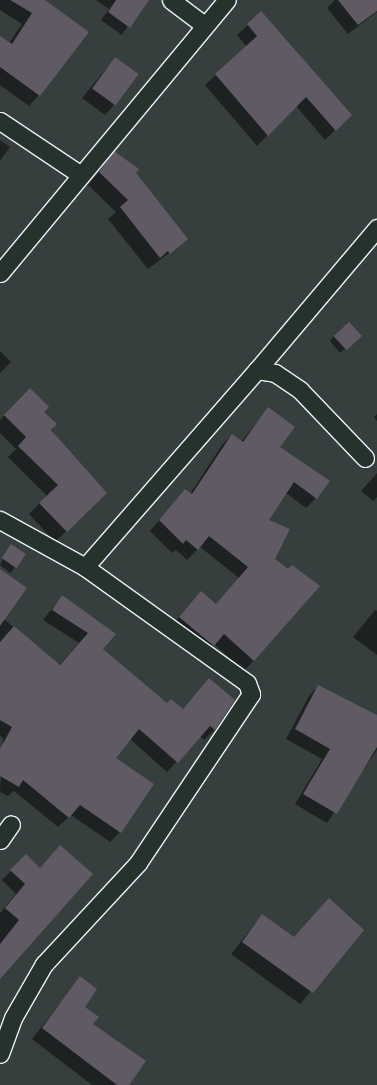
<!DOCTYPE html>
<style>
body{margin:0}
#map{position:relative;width:377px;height:1085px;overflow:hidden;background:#373f3e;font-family:Mali,sans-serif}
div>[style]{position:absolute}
.shadow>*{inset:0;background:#0007}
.building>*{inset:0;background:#605a64;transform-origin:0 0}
.roads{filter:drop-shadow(1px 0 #e8f1f8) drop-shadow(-1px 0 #e8f1f8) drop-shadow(0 1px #e8f1f8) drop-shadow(0 -1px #e8f1f8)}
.street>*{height:17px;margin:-8.5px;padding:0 8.5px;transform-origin:8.5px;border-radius:8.5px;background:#26332d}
span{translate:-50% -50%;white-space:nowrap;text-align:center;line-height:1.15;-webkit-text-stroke:4px #26332d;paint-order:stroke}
</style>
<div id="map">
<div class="shadow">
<div style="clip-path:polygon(0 0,42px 0,39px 95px,29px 106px,0 85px,0 37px,9px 43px,22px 24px,0 10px)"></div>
<div style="clip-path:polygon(96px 0,144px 0,122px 35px,101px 20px,109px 9px)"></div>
<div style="clip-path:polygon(335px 0,377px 0,377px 12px,348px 34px,327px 8px)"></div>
<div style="clip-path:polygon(261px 13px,351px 115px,325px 140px,296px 106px,257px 146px,205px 85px,247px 47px,237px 35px)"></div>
<div style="clip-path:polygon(115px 58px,114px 105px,105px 115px,82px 98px)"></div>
<div style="clip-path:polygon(0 140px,10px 147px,0 161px)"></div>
<div style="clip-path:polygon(115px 152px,187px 239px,148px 269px,108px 219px,116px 212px,88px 185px)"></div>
<div style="clip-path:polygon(334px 336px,356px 340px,340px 353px,330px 341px)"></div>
<div style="clip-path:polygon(0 351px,11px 362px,0 373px)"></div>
<div style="clip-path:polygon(19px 400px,42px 412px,95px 504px,55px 542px,29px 514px,47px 496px,8px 457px,16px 449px,0 433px,0 420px)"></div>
<div style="clip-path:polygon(268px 409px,279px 447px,316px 498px,306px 508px,286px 493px,268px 521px,274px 559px,254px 660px,244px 671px,214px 644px,203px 656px,170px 628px,191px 603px,216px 605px,239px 578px,200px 547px,187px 560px,176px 550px,172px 553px,150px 531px,185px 490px,190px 494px,222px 445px,232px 435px,241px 442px)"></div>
<div style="clip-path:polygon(377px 414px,377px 421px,374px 417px)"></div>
<div style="clip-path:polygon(377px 473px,377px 497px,373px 501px,361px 491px)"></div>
<div style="clip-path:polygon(7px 550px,15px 568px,10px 573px,0 565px)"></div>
<div style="clip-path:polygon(0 580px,4px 619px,59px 665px,79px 643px,43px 620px,62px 596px,101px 649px,167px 704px,182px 710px,209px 679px,234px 700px,214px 730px,204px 740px,200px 736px,167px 772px,130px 739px,115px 758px,120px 832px,110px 842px,71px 815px,58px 827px,14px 791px,8px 796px,0 792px,3px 738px,0 736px)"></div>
<div style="clip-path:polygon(375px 610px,377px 611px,377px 655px,353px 637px)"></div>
<div style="clip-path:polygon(318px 686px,377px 716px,377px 750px,327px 823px,295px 804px,322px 759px,286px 739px,309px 696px)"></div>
<div style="clip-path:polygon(60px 846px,0 978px,0 913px,16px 894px,2px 880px,26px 856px,39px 869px)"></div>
<div style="clip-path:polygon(262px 915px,294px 938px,363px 930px,300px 1004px,231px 954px)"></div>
<div style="clip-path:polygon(81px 977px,84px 1007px,128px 1085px,92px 1085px,32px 1039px)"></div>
</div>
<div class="building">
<div style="clip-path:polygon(10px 0,45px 0,89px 32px,40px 96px,0 67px,0 36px,12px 44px,32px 13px)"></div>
<div style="clip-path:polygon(116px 0,149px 0,130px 28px,108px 12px)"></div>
<div style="clip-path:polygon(338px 0,377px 0,377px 11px,358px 25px)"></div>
<div style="clip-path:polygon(261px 11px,352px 115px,336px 131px,306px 97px,268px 136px,215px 74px,257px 36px,247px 24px)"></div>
<div style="left:115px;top:57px;width:29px;height:39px;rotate:36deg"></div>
<div style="clip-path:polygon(114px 151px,139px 169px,136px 173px,188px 239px,170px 254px,168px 251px,160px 258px,120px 207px,128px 200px,99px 172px)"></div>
<div style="left:349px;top:322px;width:19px;height:21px;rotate:47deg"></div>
<div style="clip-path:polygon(30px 388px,49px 407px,44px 412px,57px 424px,51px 430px,107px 493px,67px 532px,39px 503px,58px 485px,18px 446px,26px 437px,4px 415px)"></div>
<div style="clip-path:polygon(268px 407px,295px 427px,280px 447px,330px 481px,317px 499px,294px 482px,269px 520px,290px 529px,275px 559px,288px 569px,292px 565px,320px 586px,254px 661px,224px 634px,214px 646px,179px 617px,201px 591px,216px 604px,248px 567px,209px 536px,198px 550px,186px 540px,183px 544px,159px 520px,185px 489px,192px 494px,232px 434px,243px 442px)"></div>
<div style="left:11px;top:544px;width:18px;height:17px;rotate:34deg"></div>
<div style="clip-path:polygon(0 569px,27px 588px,0 626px)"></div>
<div style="clip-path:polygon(62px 595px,116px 634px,103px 649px,167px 703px,171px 699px,183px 709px,209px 678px,235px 700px,215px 730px,210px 726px,178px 763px,139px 729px,116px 758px,154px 784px,121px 833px,80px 805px,69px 818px,23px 780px,19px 787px,0 776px,0 749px,12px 727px,0 720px,0 642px,14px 626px,60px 665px,88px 633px,52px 610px)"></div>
<div style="clip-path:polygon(318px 685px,377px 715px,377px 747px,337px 814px,303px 794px,330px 749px,295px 729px)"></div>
<div style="clip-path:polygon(60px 845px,93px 874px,0 979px,0 944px,19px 920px,5px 908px,25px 884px,10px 870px,26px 854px,40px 868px)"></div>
<div style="clip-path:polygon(329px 898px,364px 930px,313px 993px,242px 942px,262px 914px,294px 937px)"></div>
<div style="clip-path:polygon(80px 976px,97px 989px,85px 1007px,99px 1017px,93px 1024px,146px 1061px,129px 1085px,117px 1085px,42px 1028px)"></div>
</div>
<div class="roads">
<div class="street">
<div style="left:171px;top:0;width:41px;rotate:37.1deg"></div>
<div style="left:0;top:121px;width:97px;rotate:33.7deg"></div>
<div style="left:0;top:273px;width:355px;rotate:-50.3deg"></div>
<div style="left:257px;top:370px;width:186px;rotate:-49.8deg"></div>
<div style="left:0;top:520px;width:97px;rotate:28.9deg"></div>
<div style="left:85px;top:567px;width:199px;rotate:35.6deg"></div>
<div style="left:247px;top:683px;width:12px;rotate:70deg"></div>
<div style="left:251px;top:694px;width:203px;rotate:123.8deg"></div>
<div style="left:138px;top:863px;width:138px;rotate:132.9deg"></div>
<div style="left:44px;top:964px;width:62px;rotate:119.9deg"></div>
<div style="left:13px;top:1018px;width:38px;rotate:110deg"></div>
<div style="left:85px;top:567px;width:262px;rotate:-48.9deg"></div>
<div style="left:257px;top:370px;width:18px;rotate:9deg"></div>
<div style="left:275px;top:373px;width:30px;rotate:34deg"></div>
<div style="left:300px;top:390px;width:94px;rotate:46.3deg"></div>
<div style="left:0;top:840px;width:19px;rotate:-55deg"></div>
</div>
</div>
</div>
